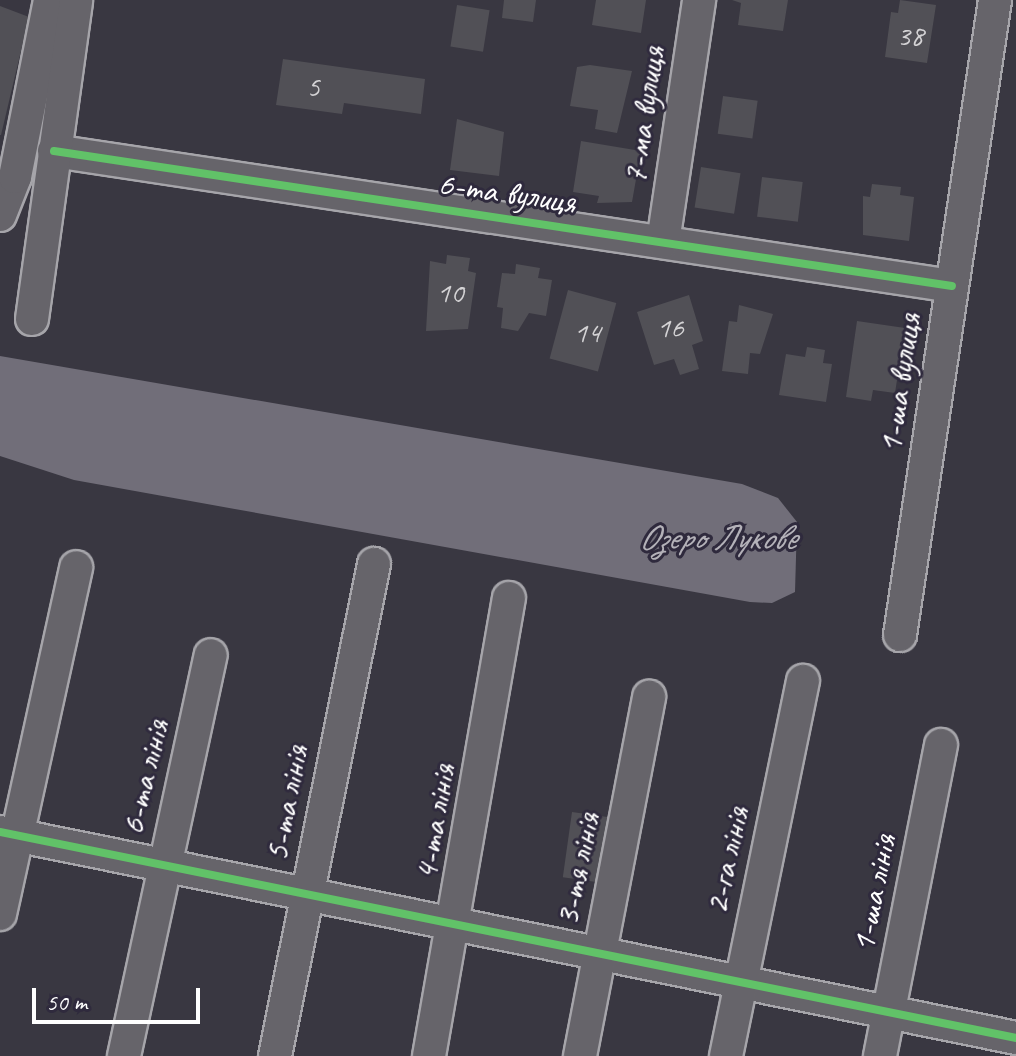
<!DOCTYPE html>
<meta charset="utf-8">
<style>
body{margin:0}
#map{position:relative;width:1016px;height:1056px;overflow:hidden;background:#393741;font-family:Caveat,sans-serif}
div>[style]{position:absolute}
.water>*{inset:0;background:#716e79}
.building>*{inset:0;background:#515056;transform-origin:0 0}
.roads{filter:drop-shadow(2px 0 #a6a5aa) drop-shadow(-2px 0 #a6a5aa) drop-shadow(0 2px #a6a5aa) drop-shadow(0 -2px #a6a5aa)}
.minor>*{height:32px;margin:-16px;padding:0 16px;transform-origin:16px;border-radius:16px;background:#66646a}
.cycleway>*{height:8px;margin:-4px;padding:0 4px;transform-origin:4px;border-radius:4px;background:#61c268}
span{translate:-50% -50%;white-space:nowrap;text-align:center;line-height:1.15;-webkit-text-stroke:6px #2f2a3d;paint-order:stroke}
.number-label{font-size:30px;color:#d4d3d5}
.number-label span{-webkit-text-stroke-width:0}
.street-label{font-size:34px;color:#fff}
.water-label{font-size:36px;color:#b4b2b9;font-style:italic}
.scale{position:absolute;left:32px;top:988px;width:168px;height:36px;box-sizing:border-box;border:4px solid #fff;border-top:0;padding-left:10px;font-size:24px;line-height:28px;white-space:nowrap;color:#fff;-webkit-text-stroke:6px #2f2a3d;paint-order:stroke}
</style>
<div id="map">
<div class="water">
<div style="clip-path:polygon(0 356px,742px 484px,778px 498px,797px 522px,795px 592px,772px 603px,750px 602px,74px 480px,0 456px)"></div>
</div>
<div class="building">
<div style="clip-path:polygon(504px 0,536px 0,533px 22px,502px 18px)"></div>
<div style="clip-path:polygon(596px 0,646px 0,641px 33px,592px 25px)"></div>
<div style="clip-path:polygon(732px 0,788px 0,783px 31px,738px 25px,741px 3px)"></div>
<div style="clip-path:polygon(900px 0,936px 5px,927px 63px,885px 57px,891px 12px,898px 13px)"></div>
<div style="left:457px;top:5px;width:33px;height:42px;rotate:9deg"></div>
<div style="clip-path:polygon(0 6px,29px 17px,1px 135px,0 135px)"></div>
<div style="clip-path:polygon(283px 59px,425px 79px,421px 114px,344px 103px,342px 114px,276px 105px)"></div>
<div style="clip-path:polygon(590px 65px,632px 71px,617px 133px,595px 129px,598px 110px,570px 106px,577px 67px)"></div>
<div style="left:723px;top:96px;width:35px;height:38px;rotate:8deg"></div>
<div style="clip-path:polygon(457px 119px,504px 132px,499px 176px,450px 170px)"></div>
<div style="clip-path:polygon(581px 141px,641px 151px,632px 202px,597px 203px,599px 196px,573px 192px)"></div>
<div style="left:701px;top:167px;width:40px;height:41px;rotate:9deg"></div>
<div style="left:762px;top:177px;width:41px;height:40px;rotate:7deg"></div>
<div style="clip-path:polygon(872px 184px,901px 187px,900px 195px,914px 197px,909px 241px,863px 235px,863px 196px,870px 197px)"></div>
<div style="clip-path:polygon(447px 255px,470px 258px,468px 271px,476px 273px,468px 329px,426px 331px,430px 261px,446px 264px)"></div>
<div style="clip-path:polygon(516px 264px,540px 268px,538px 278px,552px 280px,546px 316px,529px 313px,518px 331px,501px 328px,503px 308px,497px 307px,502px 273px,515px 274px)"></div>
<div style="left:568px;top:290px;width:50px;height:71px;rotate:15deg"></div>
<div style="clip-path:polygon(689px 295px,703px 341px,692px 345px,699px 369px,680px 375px,674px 359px,654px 365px,637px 312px)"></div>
<div style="clip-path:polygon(739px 305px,773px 314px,760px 354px,750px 353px,748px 374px,722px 371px,729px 321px,737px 322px)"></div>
<div style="clip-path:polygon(857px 321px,905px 328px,895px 393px,873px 390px,871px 401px,846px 397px)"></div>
<div style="clip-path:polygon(807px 347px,825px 350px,823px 363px,832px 364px,826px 402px,779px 395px,786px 354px,805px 357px)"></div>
<div style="left:572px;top:812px;width:41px;height:66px;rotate:8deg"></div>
</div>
<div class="roads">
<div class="minor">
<div style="left:54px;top:151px;width:908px;rotate:8.55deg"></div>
<div style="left:0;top:215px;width:41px;rotate:-68.5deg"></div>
<div style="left:15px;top:177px;width:180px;rotate:-78.8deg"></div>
<div style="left:663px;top:242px;width:245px;rotate:-81.5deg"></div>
<div style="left:32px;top:319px;width:322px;rotate:-82.1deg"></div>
<div style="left:900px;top:635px;width:642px;rotate:-81.49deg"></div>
<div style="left:0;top:832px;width:1037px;rotate:11.46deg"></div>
<div style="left:0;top:914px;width:355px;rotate:-77.6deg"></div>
<div style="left:124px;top:1056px;width:410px;rotate:-77.8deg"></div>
<div style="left:275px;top:1056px;width:502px;rotate:-78.62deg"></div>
<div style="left:429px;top:1056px;width:465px;rotate:-80.1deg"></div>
<div style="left:580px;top:1056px;width:366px;rotate:-79.1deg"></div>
<div style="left:726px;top:1056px;width:383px;rotate:-78.4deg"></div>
<div style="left:880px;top:1056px;width:317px;rotate:-78.9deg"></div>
</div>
</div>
<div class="cycleway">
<div style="left:54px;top:151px;width:908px;rotate:8.55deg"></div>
<div style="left:0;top:832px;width:1037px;rotate:11.46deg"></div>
</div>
<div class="number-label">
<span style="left:910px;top:35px">38</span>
<span style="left:313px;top:86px">5</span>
<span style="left:450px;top:292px">10</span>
<span style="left:670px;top:327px">16</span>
<span style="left:587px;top:332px">14</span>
</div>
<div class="street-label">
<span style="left:643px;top:115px;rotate:-82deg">7-ма вулиця</span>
<span style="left:507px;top:192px;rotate:8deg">6-та вулиця</span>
<span style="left:899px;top:383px;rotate:-82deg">1-ша вулиця</span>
<span style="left:144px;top:777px;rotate:-77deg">6-та лінія</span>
<span style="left:286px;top:803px;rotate:-80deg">5-та лінія</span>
<span style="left:434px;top:822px;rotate:-81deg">4-та лінія</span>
<span style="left:726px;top:860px;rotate:-78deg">2-га лінія</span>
<span style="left:577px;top:869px;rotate:-79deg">3-тя лінія</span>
<span style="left:873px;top:893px;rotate:-79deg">1-ша лінія</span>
</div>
<div class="water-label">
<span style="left:717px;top:538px">Озеро Лукове</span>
</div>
<div class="scale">50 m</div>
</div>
